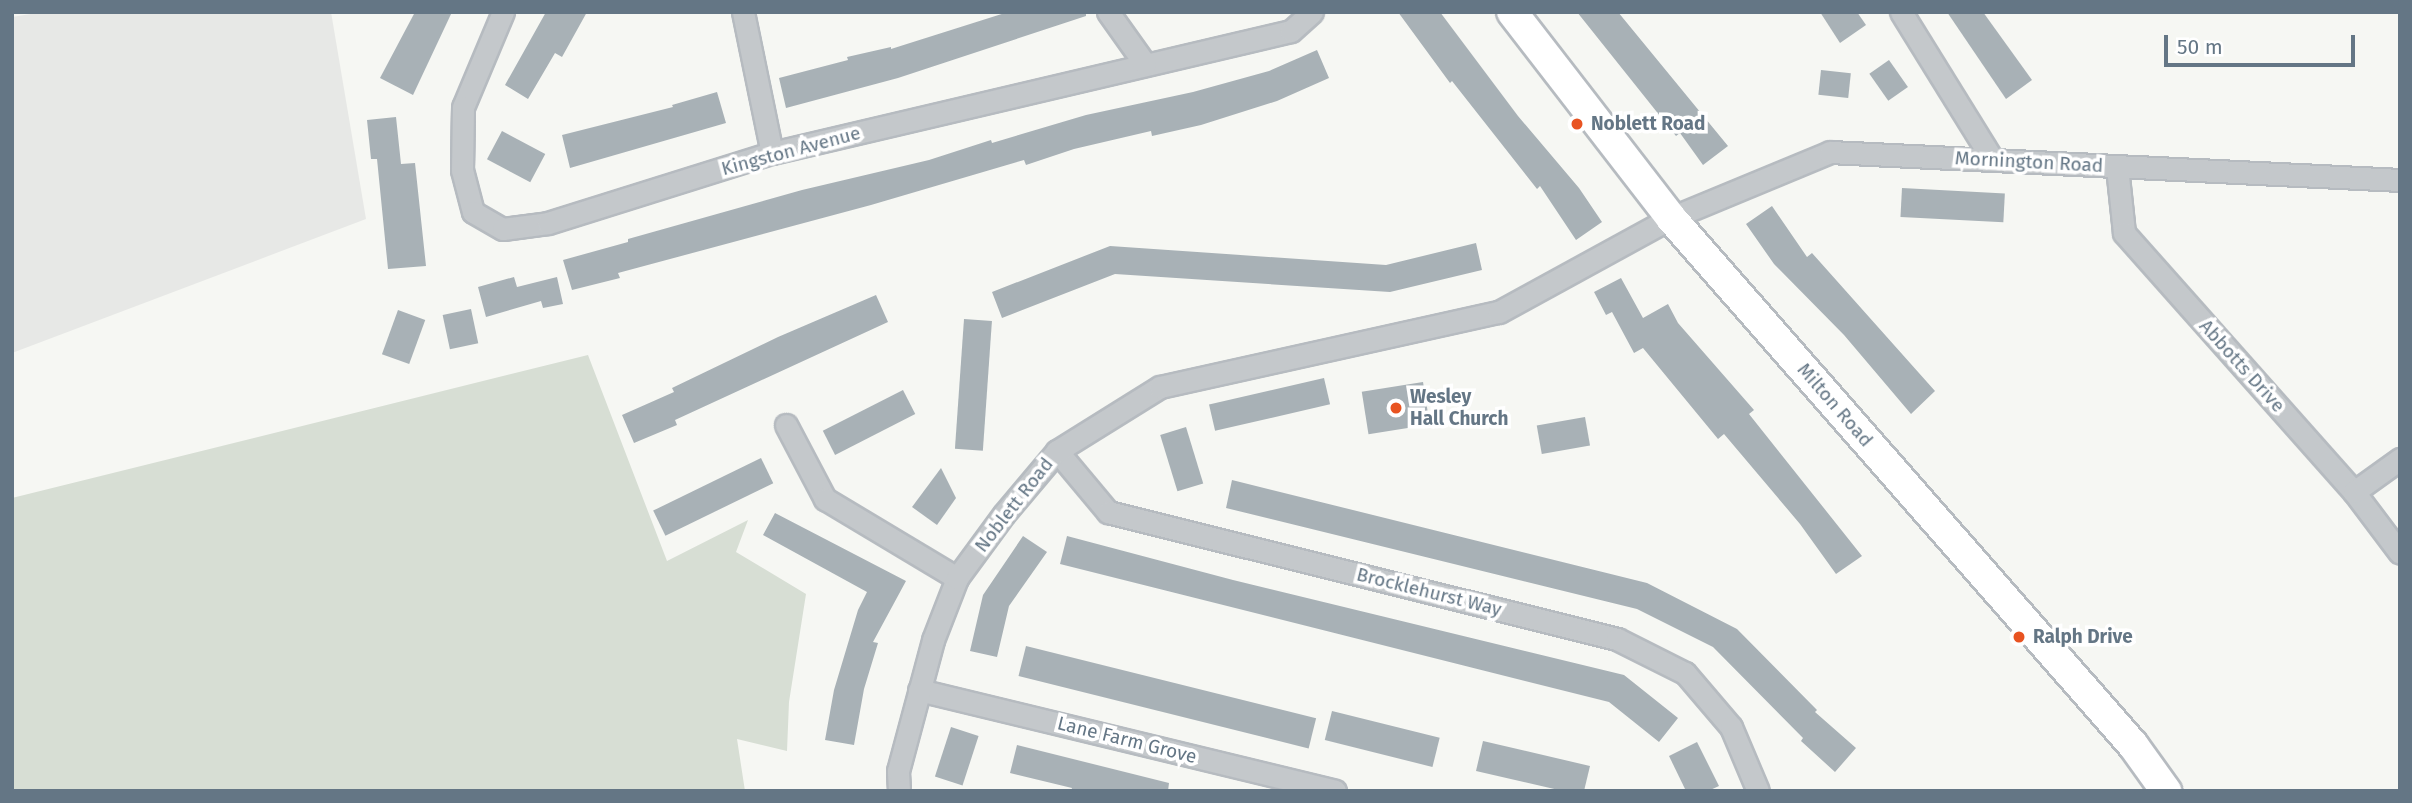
<!DOCTYPE html>
<style>
body{margin:0}
#map{position:relative;width:2412px;height:803px;overflow:hidden;background:#f6f7f3;font-family:"Fira Sans",sans-serif}
div>[style]{position:absolute}
.built>*{inset:0;background:#e7e8e6}
.green>*{inset:0;background:#d7ded4}
.building>*{inset:0;background:#a8b1b6;transform-origin:0 0}
.roads{filter:drop-shadow(2px 0 #b6bbc0) drop-shadow(-2px 0 #b6bbc0) drop-shadow(0 2px #b6bbc0) drop-shadow(0 -2px #b6bbc0)}
.street>*{height:21px;margin:-10.5px;padding:0 10.5px;transform-origin:10.5px;border-radius:10.5px;background:#c4c8cb}
.secondary>*{height:30px;margin:-15px;padding:0 15px;transform-origin:15px;border-radius:15px;background:#fff}
.dots>*{width:19px;height:19px;translate:-50% -50%;box-sizing:border-box;border:4px solid #fff;border-radius:50%}
span{translate:-50% -50%;white-space:nowrap;text-align:center;line-height:1.15;-webkit-text-stroke:7px #fff;paint-order:stroke}
.poi-label{font-size:19px;color:#647685;font-weight:700}
.left{translate:0 -50%;text-align:left}
.street-label{font-size:19px;color:#647685}
.frame{position:absolute;inset:0;border:14px solid #647685;pointer-events:none}
.scale{position:absolute;left:2164px;top:35px;width:191px;height:32px;box-sizing:border-box;border:4px solid #647685;border-top:0;padding-left:9px;font-size:21px;line-height:24px;white-space:nowrap;color:#647685;-webkit-text-stroke:5px #fff;paint-order:stroke}
</style>
<div id="map">
<div class="built">
<div style="clip-path:polygon(43px 12px,331px 12px,366px 219px,12px 353px,12px 17px)"></div>
</div>
<div class="green">
<div style="clip-path:polygon(588px 355px,667px 561px,748px 520px,736px 552px,806px 594px,789px 702px,787px 751px,737px 739px,745px 791px,12px 791px,12px 498px)"></div>
</div>
<div class="building">
<div style="clip-path:polygon(415px 12px,452px 12px,413px 95px,380px 78px)"></div>
<div style="clip-path:polygon(546px 12px,587px 12px,562px 57px,555px 53px,528px 99px,505px 85px)"></div>
<div style="clip-path:polygon(1008px 12px,1086px 12px,1086px 16px,898px 78px,786px 108px,779px 78px,848px 60px,847px 57px,891px 47px,891px 49px)"></div>
<div style="clip-path:polygon(1398px 12px,1440px 12px,1518px 116px,1579px 188px,1602px 222px,1576px 240px,1540px 186px,1537px 189px,1452px 81px,1450px 83px)"></div>
<div style="clip-path:polygon(1577px 12px,1618px 12px,1728px 146px,1703px 165px,1680px 133px,1676px 136px)"></div>
<div style="clip-path:polygon(1820px 12px,1857px 12px,1866px 25px,1840px 43px)"></div>
<div style="clip-path:polygon(1947px 12px,1983px 12px,2032px 80px,2006px 99px)"></div>
<div style="clip-path:polygon(1317px 50px,1329px 78px,1277px 101px,1201px 125px,1152px 136px,1151px 131px,1074px 149px,1026px 165px,1024px 160px,871px 205px,618px 273px,620px 278px,572px 290px,563px 260px,628px 242px,628px 239px,802px 190px,929px 160px,991px 140px,992px 143px,1086px 115px,1193px 92px,1269px 71px)"></div>
<div style="left:1889px;top:60px;width:33px;height:24px;rotate:55deg"></div>
<div style="left:1821px;top:70px;width:30px;height:25px;rotate:6deg"></div>
<div style="clip-path:polygon(717px 92px,726px 123px,570px 168px,562px 135px,673px 107px,672px 105px)"></div>
<div style="clip-path:polygon(396px 117px,401px 164px,415px 163px,426px 266px,388px 269px,377px 159px,371px 159px,367px 120px)"></div>
<div style="left:502px;top:131px;width:49px;height:32px;rotate:28deg"></div>
<div style="left:1902px;top:188px;width:103px;height:29px;rotate:3deg"></div>
<div style="clip-path:polygon(1772px 206px,1807px 257px,1812px 253px,1935px 391px,1911px 414px,1844px 335px,1774px 264px,1746px 224px)"></div>
<div style="clip-path:polygon(1476px 243px,1482px 270px,1390px 292px,1115px 274px,1002px 318px,992px 292px,1110px 246px,1386px 265px)"></div>
<div style="clip-path:polygon(514px 277px,517px 287px,557px 277px,563px 304px,543px 308px,541px 301px,486px 317px,478px 287px)"></div>
<div style="clip-path:polygon(1621px 278px,1643px 318px,1668px 304px,1678px 323px,1754px 410px,1749px 414px,1862px 556px,1836px 574px,1800px 524px,1724px 434px,1718px 439px,1643px 348px,1634px 353px,1612px 312px,1606px 315px,1594px 292px)"></div>
<div style="clip-path:polygon(876px 295px,888px 322px,675px 420px,677px 425px,634px 443px,622px 415px,674px 392px,672px 388px,778px 337px)"></div>
<div style="left:471px;top:309px;width:35px;height:29px;rotate:78deg"></div>
<div style="left:398px;top:310px;width:29px;height:47px;rotate:20deg"></div>
<div style="left:964px;top:319px;width:28px;height:130px;rotate:4deg"></div>
<div style="left:1324px;top:378px;width:27px;height:118px;rotate:77deg"></div>
<div style="left:1423px;top:382px;width:43px;height:62px;rotate:81deg"></div>
<div style="left:903px;top:390px;width:27px;height:90px;rotate:63deg"></div>
<div style="left:1585px;top:417px;width:29px;height:49px;rotate:80deg"></div>
<div style="left:1186px;top:427px;width:59px;height:27px;rotate:73deg"></div>
<div style="left:761px;top:458px;width:28px;height:120px;rotate:64deg"></div>
<div style="clip-path:polygon(941px 468px,956px 498px,937px 525px,912px 507px)"></div>
<div style="clip-path:polygon(1232px 480px,1647px 583px,1737px 629px,1817px 710px,1815px 712px,1856px 748px,1835px 772px,1801px 741px,1803px 738px,1713px 647px,1637px 609px,1226px 508px)"></div>
<div style="clip-path:polygon(775px 513px,906px 581px,873px 642px,878px 643px,864px 689px,854px 745px,825px 740px,834px 690px,858px 610px,867px 592px,763px 535px)"></div>
<div style="clip-path:polygon(1023px 536px,1047px 552px,1009px 606px,997px 657px,970px 651px,983px 595px)"></div>
<div style="clip-path:polygon(1067px 536px,1233px 580px,1624px 675px,1678px 718px,1659px 742px,1609px 702px,1060px 564px)"></div>
<div style="left:1026px;top:646px;width:299px;height:31px;rotate:14deg"></div>
<div style="left:1332px;top:711px;width:111px;height:30px;rotate:14deg"></div>
<div style="left:951px;top:727px;width:29px;height:52px;rotate:18deg"></div>
<div style="clip-path:polygon(1483px 741px,1590px 766px,1584px 791px,1563px 791px,1476px 771px)"></div>
<div style="clip-path:polygon(1697px 742px,1719px 786px,1708px 791px,1686px 791px,1669px 756px)"></div>
<div style="clip-path:polygon(1017px 745px,1169px 783px,1168px 791px,1071px 791px,1072px 788px,1010px 773px)"></div>
</div>
<div class="roads">
<div class="street">
<div style="left:503px;top:12px;width:103px;rotate:112.8deg"></div>
<div style="left:463px;top:107px;width:63px;rotate:90.9deg"></div>
<div style="left:462px;top:170px;width:43px;rotate:75.3deg"></div>
<div style="left:473px;top:212px;width:34px;rotate:30deg"></div>
<div style="left:503px;top:229px;width:45px;rotate:-7.6deg"></div>
<div style="left:548px;top:223px;width:235px;rotate:-17.4deg"></div>
<div style="left:772px;top:153px;width:533px;rotate:-13.23deg"></div>
<div style="left:1291px;top:31px;width:28px;rotate:-42deg"></div>
<div style="left:743px;top:12px;width:144px;rotate:78.4deg"></div>
<div style="left:1108px;top:12px;width:64px;rotate:54.6deg"></div>
<div style="left:1901px;top:12px;width:173px;rotate:58.2deg"></div>
<div style="left:2117px;top:167px;width:66px;rotate:83.9deg"></div>
<div style="left:2124px;top:233px;width:346px;rotate:48.4deg"></div>
<div style="left:2354px;top:492px;width:76px;rotate:53deg"></div>
<div style="left:786px;top:425px;width:84px;rotate:62.2deg"></div>
<div style="left:825px;top:499px;width:154px;rotate:30.9deg"></div>
<div style="left:1057px;top:451px;width:80px;rotate:50.1deg"></div>
<div style="left:1108px;top:512px;width:525px;rotate:14.01deg"></div>
<div style="left:1617px;top:639px;width:76px;rotate:26.6deg"></div>
<div style="left:1685px;top:673px;width:71px;rotate:49.6deg"></div>
<div style="left:1731px;top:727px;width:69px;rotate:67.1deg"></div>
<div style="left:2354px;top:492px;width:57px;rotate:-35.7deg"></div>
<div style="left:919px;top:690px;width:428px;rotate:13.6deg"></div>
<div style="left:899px;top:791px;width:20px;rotate:-93deg"></div>
<div style="left:898px;top:771px;width:136px;rotate:-75deg"></div>
<div style="left:933px;top:640px;width:66px;rotate:-68.8deg"></div>
<div style="left:957px;top:578px;width:79px;rotate:-53.7deg"></div>
<div style="left:1004px;top:514px;width:82px;rotate:-49.9deg"></div>
<div style="left:1057px;top:451px;width:121px;rotate:-31.9deg"></div>
<div style="left:1160px;top:387px;width:347px;rotate:-12.5deg"></div>
<div style="left:1499px;top:312px;width:196px;rotate:-28.7deg"></div>
<div style="left:1671px;top:218px;width:172px;rotate:-22.5deg"></div>
<div style="left:1830px;top:152px;width:571px;rotate:2.81deg"></div>
</div>
<div class="secondary">
<div style="left:1512px;top:12px;width:260px;rotate:52.3deg"></div>
<div style="left:1671px;top:218px;width:701px;rotate:48.76deg"></div>
<div style="left:2133px;top:745px;width:57px;rotate:54.3deg"></div>
</div>
</div>
<div class="dots">
<div style="left:1577px;top:124px;background:#e85321"></div>
<div style="left:1396px;top:408px;background:#e85321"></div>
<div style="left:2019px;top:637px;background:#e85321"></div>
</div>
<div class="poi-label">
<span class="left" style="left:1591px;top:124px">Noblett Road</span>
<span class="left" style="left:1410px;top:408px">Wesley<br>Hall Church</span>
<span class="left" style="left:2033px;top:637px">Ralph Drive</span>
</div>
<div class="street-label">
<span style="left:791px;top:151px;rotate:-15deg">Kingston Avenue</span>
<span style="left:2029px;top:162px;rotate:3deg">Mornington Road</span>
<span style="left:2242px;top:366px;rotate:48deg">Abbotts Drive</span>
<span style="left:1835px;top:405px;rotate:49deg">Milton Road</span>
<span style="left:1014px;top:505px;rotate:-52deg">Noblett Road</span>
<span style="left:1429px;top:592px;rotate:14deg">Brocklehurst Way</span>
<span style="left:1127px;top:740px;rotate:14deg">Lane Farm Grove</span>
</div>
<div class="frame"></div>
<div class="scale">50 m</div>
</div>
